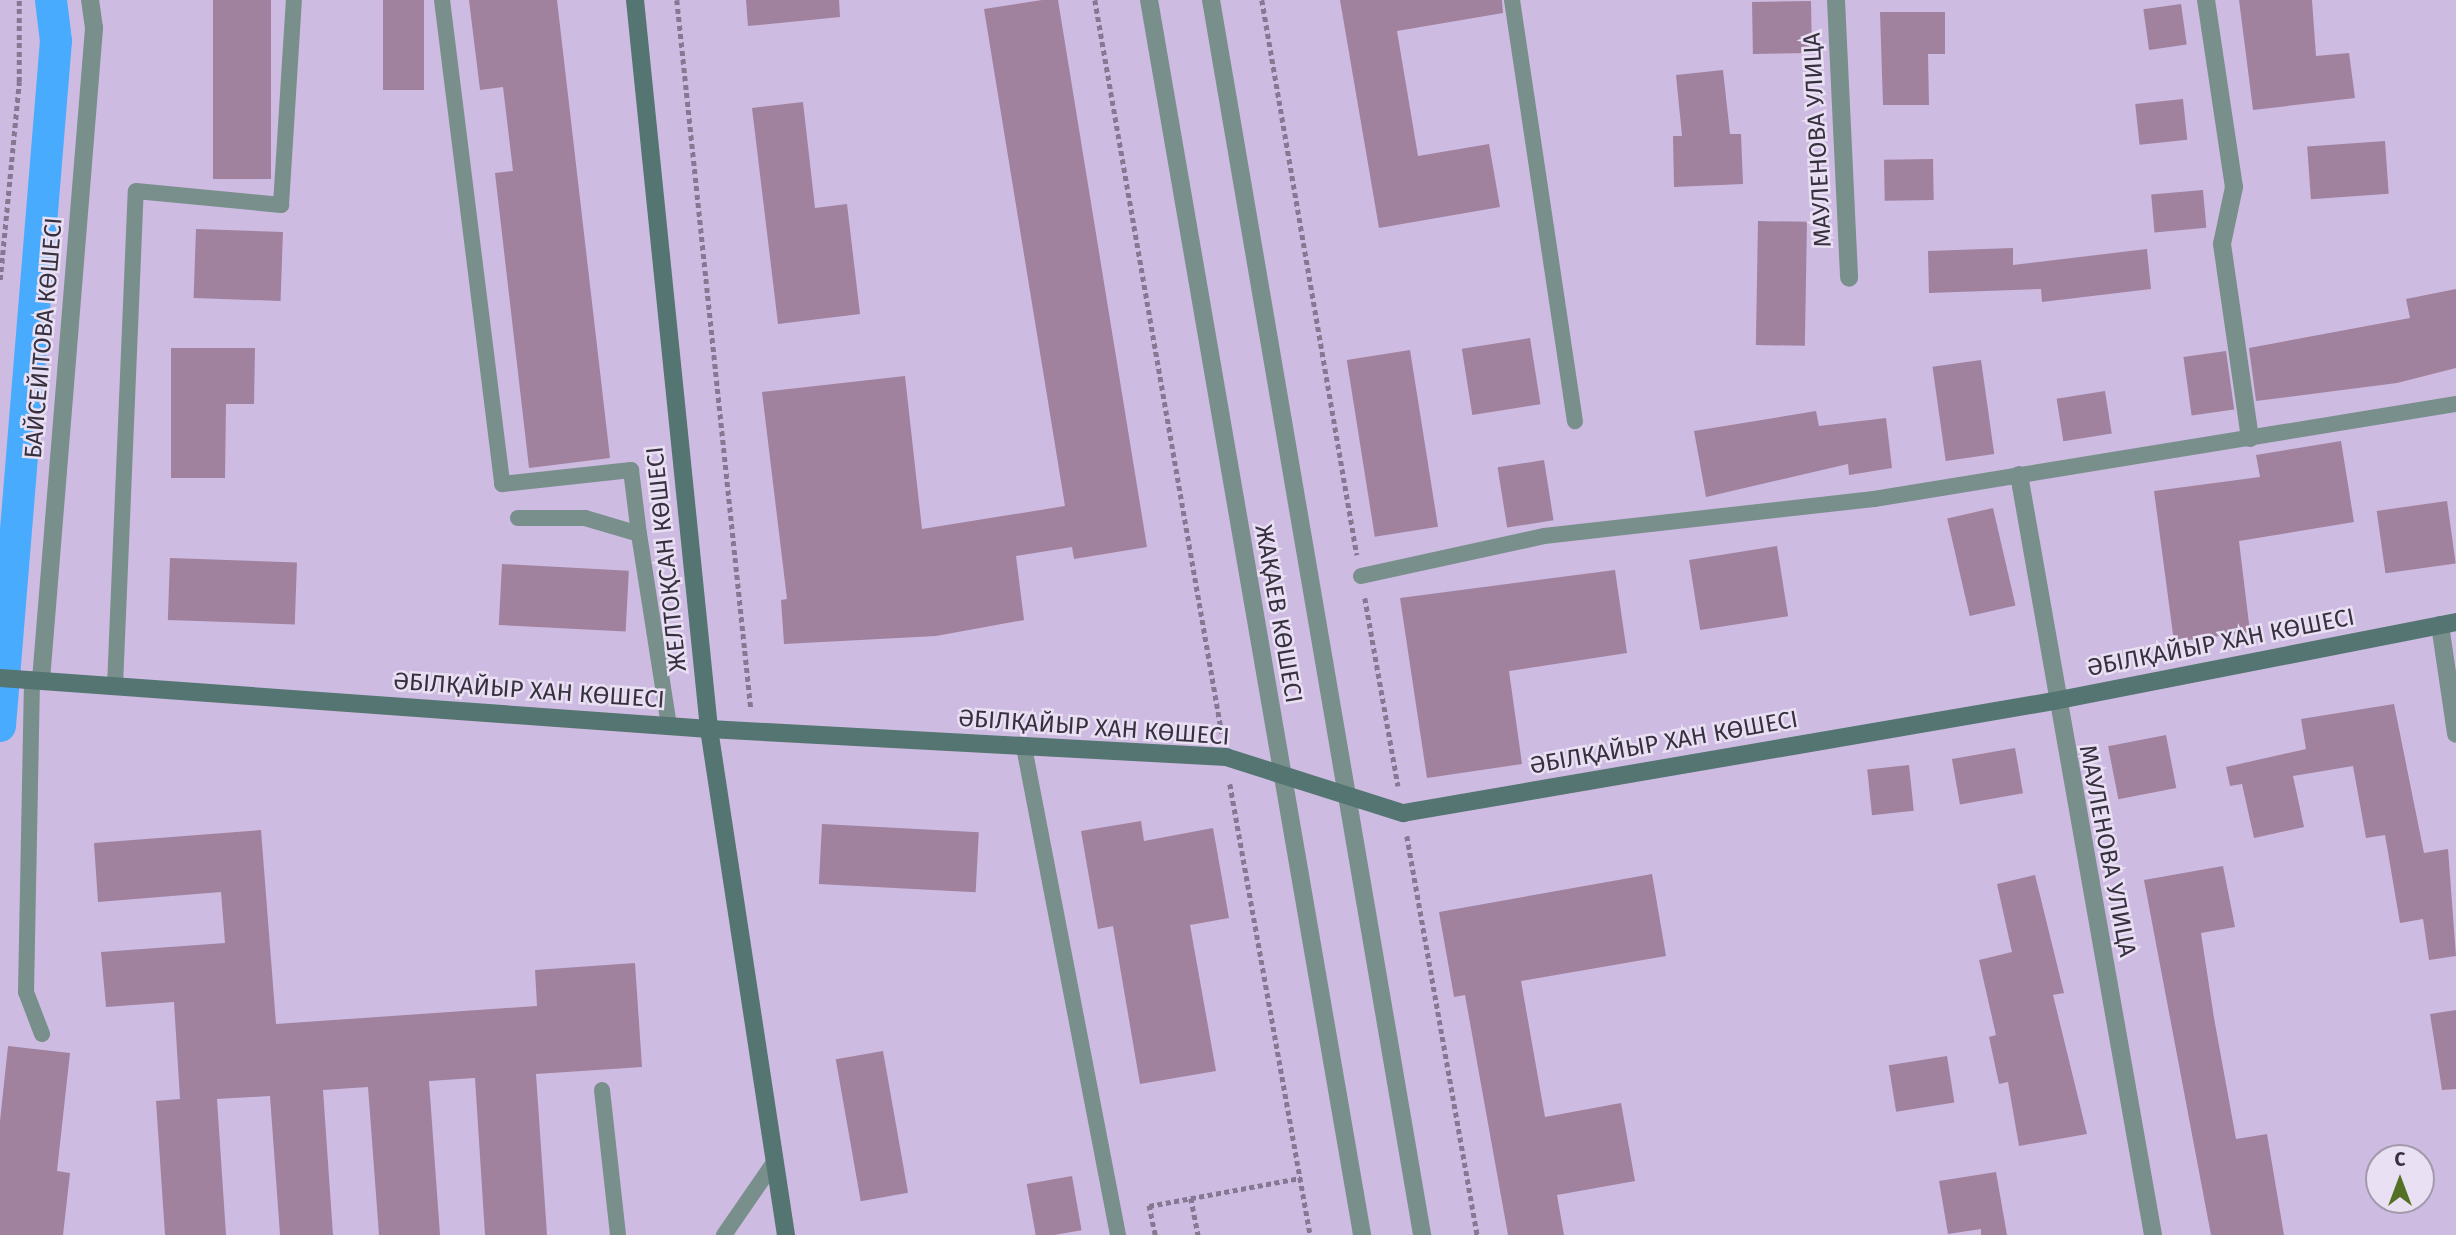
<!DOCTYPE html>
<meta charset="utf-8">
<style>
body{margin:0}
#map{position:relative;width:2456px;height:1235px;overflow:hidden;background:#cebbe1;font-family:"Fira Sans",sans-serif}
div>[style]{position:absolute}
.canal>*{height:32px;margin:-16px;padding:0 16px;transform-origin:16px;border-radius:16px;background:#48abfe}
.building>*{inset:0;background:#a0829f;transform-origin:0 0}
.path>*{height:4.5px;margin-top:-2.25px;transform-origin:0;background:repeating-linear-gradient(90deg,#857893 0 5px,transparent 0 8.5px)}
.lane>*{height:16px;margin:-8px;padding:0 8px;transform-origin:8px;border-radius:8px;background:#798f8c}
.street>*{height:18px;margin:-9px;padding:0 9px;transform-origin:9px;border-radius:9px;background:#798f8c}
.secondary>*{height:18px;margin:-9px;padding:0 9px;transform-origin:9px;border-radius:9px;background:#547571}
span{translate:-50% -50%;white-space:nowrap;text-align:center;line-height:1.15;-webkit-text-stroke:5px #e9e0f3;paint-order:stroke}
.street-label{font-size:24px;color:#37303f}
.north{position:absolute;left:2365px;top:1144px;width:70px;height:70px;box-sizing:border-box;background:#e9e0f3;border:2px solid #a29aab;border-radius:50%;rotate:0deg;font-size:19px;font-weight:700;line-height:28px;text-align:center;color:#37303f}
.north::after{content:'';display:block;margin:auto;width:24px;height:32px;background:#547024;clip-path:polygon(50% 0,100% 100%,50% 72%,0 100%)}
</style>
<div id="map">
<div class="canal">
<div style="left:0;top:726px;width:687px;rotate:-85.33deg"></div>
<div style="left:56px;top:41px;width:41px;rotate:-97deg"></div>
</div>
<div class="building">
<div style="left:213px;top:0;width:58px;height:179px"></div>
<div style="left:383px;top:0;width:41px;height:90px"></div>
<div style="clip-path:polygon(469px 0,557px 0,610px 458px,529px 468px,495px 173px,513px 171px,503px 87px,480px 90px)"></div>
<div style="clip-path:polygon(746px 0,839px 0,840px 17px,748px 26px)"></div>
<div style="clip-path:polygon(1042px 0,1058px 0,1147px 547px,1074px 559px,1072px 547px,1016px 556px,1024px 620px,936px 636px,784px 644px,781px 600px,787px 599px,762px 392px,905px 376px,922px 529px,1065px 506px,984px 9px)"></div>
<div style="clip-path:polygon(1340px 0,1502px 0,1503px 13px,1397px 31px,1418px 156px,1489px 144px,1500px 207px,1379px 228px)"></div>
<div style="clip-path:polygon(2239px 0,2312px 0,2316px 56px,2349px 53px,2355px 98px,2253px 110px)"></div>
<div style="left:1811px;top:1px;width:52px;height:59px;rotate:89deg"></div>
<div style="left:2181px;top:4px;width:41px;height:38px;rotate:82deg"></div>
<div style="clip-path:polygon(1880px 12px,1945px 12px,1945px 54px,1928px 54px,1929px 105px,1883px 105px)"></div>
<div style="clip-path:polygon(1723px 70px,1730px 134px,1741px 134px,1743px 184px,1674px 187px,1673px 136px,1682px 136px,1676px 75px)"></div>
<div style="left:2183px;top:99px;width:41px;height:48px;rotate:84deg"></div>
<div style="clip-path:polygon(803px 102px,815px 208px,847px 204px,860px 314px,778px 324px,752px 108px)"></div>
<div style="left:2385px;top:141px;width:53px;height:78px;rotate:86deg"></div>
<div style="left:1933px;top:159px;width:41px;height:49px;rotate:89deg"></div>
<div style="left:2203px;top:190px;width:38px;height:52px;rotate:85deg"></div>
<div style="left:1758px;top:221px;width:49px;height:124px;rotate:1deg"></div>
<div style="left:196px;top:229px;width:87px;height:69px;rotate:2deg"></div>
<div style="clip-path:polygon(2013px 248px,2013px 265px,2147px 249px,2151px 289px,2042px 302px,2041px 289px,1929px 293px,1928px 251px)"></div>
<div style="clip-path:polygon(2456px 289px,2456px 368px,2397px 383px,2256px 401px,2249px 348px,2410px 318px,2406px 299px)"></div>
<div style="left:1530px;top:338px;width:67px;height:69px;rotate:81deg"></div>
<div style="clip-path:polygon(171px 348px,255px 348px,254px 404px,226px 404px,225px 478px,171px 478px)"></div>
<div style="left:1410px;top:350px;width:179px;height:64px;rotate:81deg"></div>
<div style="left:2226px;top:351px;width:59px;height:43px;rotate:82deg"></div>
<div style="left:1981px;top:360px;width:95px;height:49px;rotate:82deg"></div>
<div style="left:2105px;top:391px;width:43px;height:49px;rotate:81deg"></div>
<div style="clip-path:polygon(1816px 411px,1819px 426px,1886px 418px,1892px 468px,1849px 475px,1848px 464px,1706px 497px,1694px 431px)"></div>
<div style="clip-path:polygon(2341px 441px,2354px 522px,2239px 541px,2250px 632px,2174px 642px,2154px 491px,2260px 477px,2256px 455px)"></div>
<div style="left:1544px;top:460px;width:61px;height:47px;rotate:81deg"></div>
<div style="left:2447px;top:501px;width:63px;height:71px;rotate:82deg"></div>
<div style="left:1993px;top:508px;width:100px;height:47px;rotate:77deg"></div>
<div style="left:1777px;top:546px;width:71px;height:89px;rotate:81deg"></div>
<div style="left:170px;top:558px;width:127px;height:62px;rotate:2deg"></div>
<div style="left:502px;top:564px;width:127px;height:61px;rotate:3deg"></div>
<div style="clip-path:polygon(1615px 570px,1627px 653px,1509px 671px,1522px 764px,1427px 778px,1400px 598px)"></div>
<div style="clip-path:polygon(2394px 704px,2424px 853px,2448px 849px,2456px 956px,2429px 960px,2423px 919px,2400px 923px,2385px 835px,2366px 838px,2353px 766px,2293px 776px,2304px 827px,2254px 838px,2242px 784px,2230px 786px,2226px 767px,2306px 749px,2301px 719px)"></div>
<div style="left:2166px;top:735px;width:54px;height:59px;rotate:79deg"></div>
<div style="left:2015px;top:748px;width:46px;height:64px;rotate:80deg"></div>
<div style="left:1909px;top:765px;width:46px;height:42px;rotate:84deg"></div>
<div style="clip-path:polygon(1141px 821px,1144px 841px,1213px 828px,1229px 918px,1190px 925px,1216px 1071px,1140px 1084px,1113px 926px,1098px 929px,1081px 831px)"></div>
<div style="left:822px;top:824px;width:157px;height:60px;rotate:3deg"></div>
<div style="clip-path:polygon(261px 830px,276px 1024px,537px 1006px,535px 970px,635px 963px,642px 1067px,536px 1074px,547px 1235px,485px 1235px,475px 1078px,429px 1081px,440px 1235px,379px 1235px,368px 1087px,323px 1090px,333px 1235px,280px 1235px,270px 1096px,217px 1099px,226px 1235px,165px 1235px,156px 1101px,180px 1099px,174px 1002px,106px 1007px,101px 952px,225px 943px,221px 892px,98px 902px,94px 843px)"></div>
<div style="clip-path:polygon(2223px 866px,2235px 927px,2201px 933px,2214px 1018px,2236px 1139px,2267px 1134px,2284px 1235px,2211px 1235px,2144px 880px)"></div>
<div style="clip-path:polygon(1652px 874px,1666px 956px,1521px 981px,1545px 1117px,1621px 1103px,1635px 1181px,1557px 1195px,1564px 1235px,1508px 1235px,1465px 995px,1454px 997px,1439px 912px)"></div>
<div style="clip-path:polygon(2035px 875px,2064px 993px,2053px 995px,2087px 1134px,2019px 1146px,2008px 1082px,1999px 1084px,1989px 1037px,1996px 1035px,1979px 960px,2012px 952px,1997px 884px)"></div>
<div style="clip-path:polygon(2456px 1010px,2456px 1089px,2442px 1090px,2430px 1014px)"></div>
<div style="clip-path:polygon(8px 1046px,70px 1053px,57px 1171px,70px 1173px,63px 1235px,0 1235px,0 1121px)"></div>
<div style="left:883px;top:1051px;width:144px;height:48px;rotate:80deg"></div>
<div style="left:1947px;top:1056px;width:47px;height:59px;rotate:81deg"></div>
<div style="clip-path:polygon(1996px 1172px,2007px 1235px,1981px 1235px,1981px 1229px,1948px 1234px,1939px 1181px)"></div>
<div style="left:1072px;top:1176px;width:55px;height:46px;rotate:80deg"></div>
</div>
<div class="path">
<div style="left:677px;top:0;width:713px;rotate:84.04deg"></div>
<div style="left:1095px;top:0;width:745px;rotate:80.18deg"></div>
<div style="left:1262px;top:0;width:563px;rotate:80.29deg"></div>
<div style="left:0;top:280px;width:199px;rotate:-84.5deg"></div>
<div style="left:19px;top:82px;width:82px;rotate:-90deg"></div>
<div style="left:1365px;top:598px;width:191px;rotate:80deg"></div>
<div style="left:1230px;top:784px;width:458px;rotate:79.9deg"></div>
<div style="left:1407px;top:836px;width:405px;rotate:80deg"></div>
<div style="left:1191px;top:1198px;width:38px;rotate:79deg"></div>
<div style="left:1155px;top:1235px;width:30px;rotate:-102deg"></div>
<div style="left:1149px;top:1206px;width:154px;rotate:-10.5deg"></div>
</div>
<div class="lane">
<div style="left:442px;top:0;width:488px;rotate:82.9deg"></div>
<div style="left:502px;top:484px;width:130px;rotate:-6.2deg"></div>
<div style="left:631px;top:470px;width:64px;rotate:82.9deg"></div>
<div style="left:1512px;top:0;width:426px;rotate:81.5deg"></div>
<div style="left:518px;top:518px;width:67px"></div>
<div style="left:585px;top:518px;width:56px;rotate:16.5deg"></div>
<div style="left:639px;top:534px;width:194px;rotate:81.1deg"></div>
<div style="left:1361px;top:576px;width:187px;rotate:-12.3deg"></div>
<div style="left:1544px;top:536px;width:332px;rotate:-6.4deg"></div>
<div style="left:1874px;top:499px;width:590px;rotate:-9.27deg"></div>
<div style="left:32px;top:680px;width:312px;rotate:91.1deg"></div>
<div style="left:26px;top:992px;width:45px;rotate:69.1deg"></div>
<div style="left:115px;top:686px;width:495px;rotate:-87.6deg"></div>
<div style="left:136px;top:191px;width:146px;rotate:5.5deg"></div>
<div style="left:281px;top:205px;width:205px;rotate:-86.4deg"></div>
<div style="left:1024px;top:747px;width:497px;rotate:79.1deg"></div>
<div style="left:602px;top:1090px;width:146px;rotate:83.7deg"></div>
<div style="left:724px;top:1235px;width:90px;rotate:-55.4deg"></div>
</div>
<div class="street">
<div style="left:1149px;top:0;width:1253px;rotate:80.21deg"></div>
<div style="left:1211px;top:0;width:1253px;rotate:80.3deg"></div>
<div style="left:1836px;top:0;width:278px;rotate:87.3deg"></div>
<div style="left:2206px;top:0;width:189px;rotate:81.5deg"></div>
<div style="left:2234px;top:187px;width:58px;rotate:101.9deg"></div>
<div style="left:2222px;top:244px;width:196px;rotate:81.8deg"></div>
<div style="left:2019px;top:475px;width:772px;rotate:80deg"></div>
<div style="left:2440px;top:625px;width:110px;rotate:81.6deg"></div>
<div style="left:41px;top:680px;width:654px;rotate:-85.35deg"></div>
<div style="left:94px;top:28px;width:28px;rotate:-98deg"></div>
</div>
<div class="secondary">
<div style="left:635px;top:0;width:733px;rotate:84.2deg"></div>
<div style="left:709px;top:729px;width:512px;rotate:81.35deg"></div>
<div style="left:0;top:678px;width:711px;rotate:4.11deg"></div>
<div style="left:709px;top:729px;width:518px;rotate:3.1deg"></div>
<div style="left:1226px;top:757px;width:186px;rotate:17.6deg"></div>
<div style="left:1403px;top:813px;width:661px;rotate:-9.76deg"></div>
<div style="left:2054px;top:701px;width:410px;rotate:-11.1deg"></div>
</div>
<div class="street-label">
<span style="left:1818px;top:140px;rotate:-93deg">МАУЛЕНОВА УЛИЦА</span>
<span style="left:44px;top:338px;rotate:-85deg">БАЙСЕЙІТОВА КӨШЕСІ</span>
<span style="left:667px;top:559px;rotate:-96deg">ЖЕЛТОҚСАН КӨШЕСІ</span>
<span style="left:1278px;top:614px;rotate:80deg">ЖАҚАЕВ КӨШЕСІ</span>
<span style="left:2221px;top:643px;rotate:-11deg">ӘБІЛҚАЙЫР ХАН КӨШЕСІ</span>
<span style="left:529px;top:691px;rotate:4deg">ӘБІЛҚАЙЫР ХАН КӨШЕСІ</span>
<span style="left:1094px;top:728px;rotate:4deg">ӘБІЛҚАЙЫР ХАН КӨШЕСІ</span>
<span style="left:1664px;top:743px;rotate:-10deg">ӘБІЛҚАЙЫР ХАН КӨШЕСІ</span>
<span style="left:2107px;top:851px;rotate:79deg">МАУЛЕНОВА УЛИЦА</span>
</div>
<div class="north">С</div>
</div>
